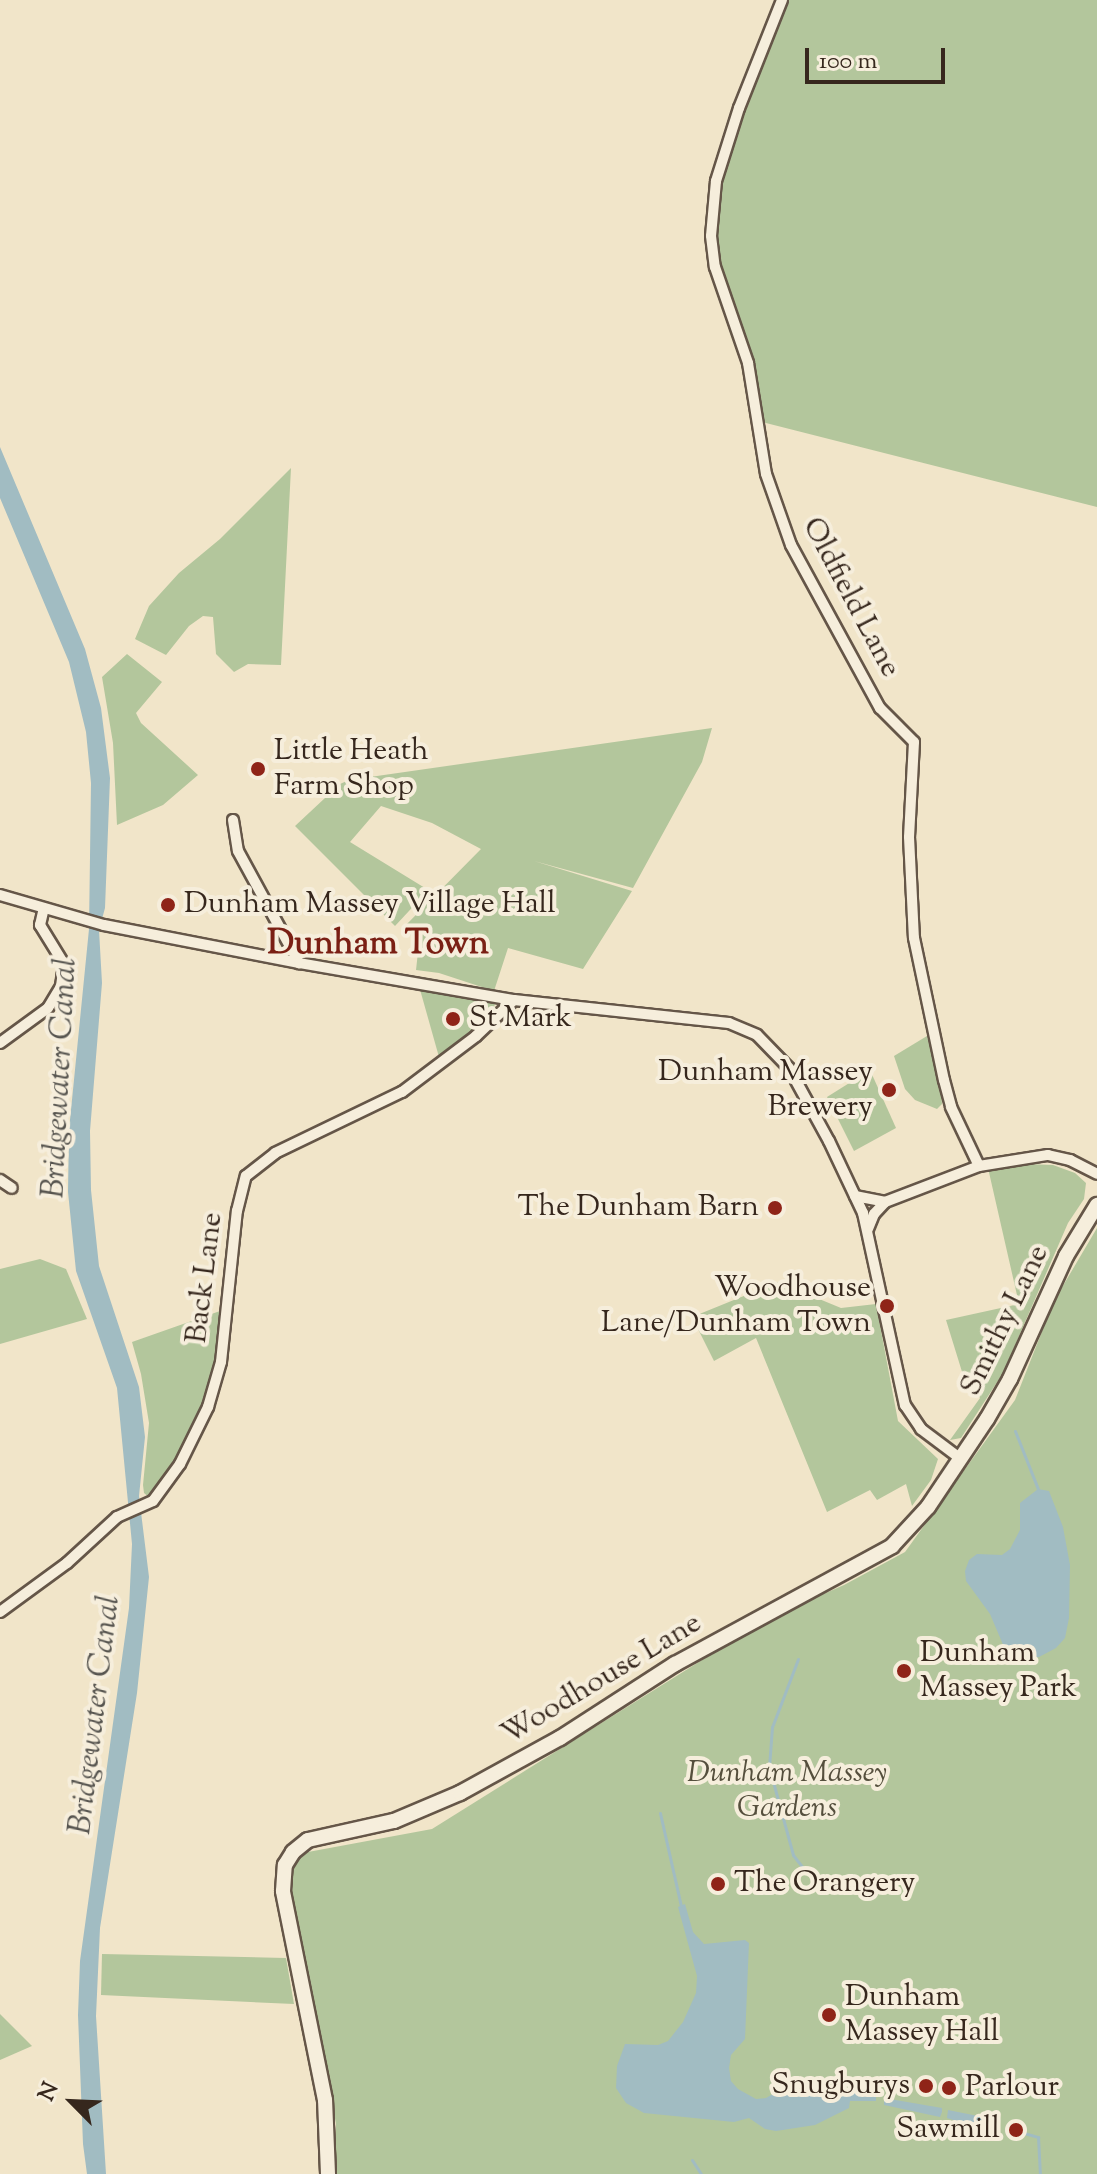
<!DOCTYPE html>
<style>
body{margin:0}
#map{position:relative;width:1097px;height:2174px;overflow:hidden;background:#f1e5c9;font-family:"Sorts Mill Goudy",serif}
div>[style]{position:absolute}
.green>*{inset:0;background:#b3c69c}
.water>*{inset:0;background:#a1bcc2}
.stream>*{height:3px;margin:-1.5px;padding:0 1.5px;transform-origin:1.5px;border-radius:1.5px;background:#a1bcc2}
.roads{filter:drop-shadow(2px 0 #655648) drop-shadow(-2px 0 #655648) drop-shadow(0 2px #655648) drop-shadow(0 -2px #655648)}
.street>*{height:10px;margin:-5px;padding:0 5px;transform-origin:5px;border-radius:5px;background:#f6eedc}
.secondary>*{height:14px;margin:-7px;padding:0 7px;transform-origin:7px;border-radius:7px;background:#f6eedc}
.dots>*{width:22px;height:22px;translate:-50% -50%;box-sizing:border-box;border:4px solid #f6eedc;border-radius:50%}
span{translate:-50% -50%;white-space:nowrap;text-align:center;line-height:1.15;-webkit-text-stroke:8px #f6eedc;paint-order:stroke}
.street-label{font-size:30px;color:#36271d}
.poi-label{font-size:30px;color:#36271d}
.left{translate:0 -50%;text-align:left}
.right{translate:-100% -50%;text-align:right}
.park-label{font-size:30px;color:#554f3d;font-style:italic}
.water-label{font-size:32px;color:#56544f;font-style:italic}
.quarter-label{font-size:34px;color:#7a1f14;font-weight:700}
.north{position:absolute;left:32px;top:2062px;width:80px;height:80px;-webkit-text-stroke:6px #f6eedc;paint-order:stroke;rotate:294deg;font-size:22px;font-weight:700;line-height:32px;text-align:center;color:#36271d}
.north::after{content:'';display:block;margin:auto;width:28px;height:36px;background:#36271d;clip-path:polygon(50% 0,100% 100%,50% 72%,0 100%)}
.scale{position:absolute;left:805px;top:48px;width:140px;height:36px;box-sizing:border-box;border:4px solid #36271d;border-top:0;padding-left:10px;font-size:24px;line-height:28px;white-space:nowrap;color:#36271d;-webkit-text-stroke:6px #f6eedc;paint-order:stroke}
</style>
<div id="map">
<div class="green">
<div style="clip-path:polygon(789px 0,1097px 0,1097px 507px,762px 422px,752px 364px,720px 269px,714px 238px,722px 179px,744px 106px)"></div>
<div style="clip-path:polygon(291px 468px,281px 665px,248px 664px,234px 672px,216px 654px,213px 617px,203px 616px,189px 626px,166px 655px,135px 639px,149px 606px,179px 573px,220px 539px)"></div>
<div style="clip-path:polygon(127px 654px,162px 682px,136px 713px,141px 723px,198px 775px,163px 805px,117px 825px,113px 743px,102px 677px)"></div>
<div style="clip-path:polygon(712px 728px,702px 762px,633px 888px,534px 861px,632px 891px,583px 969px,508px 948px,494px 991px,439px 973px,416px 970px,419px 943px,403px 928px,481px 849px,432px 823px,381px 806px,350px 842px,425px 888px,422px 897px,395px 926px,295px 826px,340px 784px,349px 780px)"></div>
<div style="clip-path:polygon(419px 986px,495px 1003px,493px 1013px,473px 1034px,439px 1057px)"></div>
<div style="clip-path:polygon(927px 1036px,941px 1087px,942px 1104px,937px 1109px,915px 1100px,905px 1089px,894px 1056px)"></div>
<div style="clip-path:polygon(870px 1070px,896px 1128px,854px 1151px,827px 1097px)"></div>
<div style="clip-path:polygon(1026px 1164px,1053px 1165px,1075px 1173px,1086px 1183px,1084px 1199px,1068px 1223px,1003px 1373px,961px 1438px,950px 1440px,980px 1398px,963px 1375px,946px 1320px,1019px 1304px,988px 1168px)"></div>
<div style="clip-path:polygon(1097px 1228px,1097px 2174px,335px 2174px,336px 2124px,306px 1964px,291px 1915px,288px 1885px,294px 1862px,308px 1852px,432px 1829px,769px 1618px,844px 1585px,905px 1552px,1015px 1400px,1054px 1301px)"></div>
<div style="clip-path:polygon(40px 1259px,66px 1269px,87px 1319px,0 1344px,0 1269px)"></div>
<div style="clip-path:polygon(778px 1282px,841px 1308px,876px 1304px,898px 1421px,938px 1459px,931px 1480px,912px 1506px,906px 1484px,877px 1500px,870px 1490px,827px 1512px,756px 1338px,714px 1361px,692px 1317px)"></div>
<div style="clip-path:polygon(220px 1311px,215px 1365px,204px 1402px,177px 1460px,150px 1498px,144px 1493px,143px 1485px,149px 1423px,141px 1374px,132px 1342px)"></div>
<div style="clip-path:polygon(102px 1954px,286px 1958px,294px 2004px,101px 1995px)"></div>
<div style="clip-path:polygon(0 2014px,32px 2046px,0 2060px)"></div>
</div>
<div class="water">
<div style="clip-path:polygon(0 447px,85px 649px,101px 708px,110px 778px,105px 908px,99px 930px,102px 983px,90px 1131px,91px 1190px,99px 1266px,139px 1387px,145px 1437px,139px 1496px,149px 1577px,137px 1693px,100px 1928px,96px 2016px,106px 2174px,87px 2174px,83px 2144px,78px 2015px,80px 1961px,129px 1608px,132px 1544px,117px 1388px,76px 1271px,68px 1192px,69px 1130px,89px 929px,91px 783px,86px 732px,69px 662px,0 498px)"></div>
<div style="clip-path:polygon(1038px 1489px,1049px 1491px,1063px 1527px,1070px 1565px,1069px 1618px,1065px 1638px,1056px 1648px,1039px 1657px,1019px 1659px,1007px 1654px,990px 1614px,966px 1581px,965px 1571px,969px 1560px,977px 1554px,1002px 1555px,1010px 1549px,1020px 1530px,1020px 1503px)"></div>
<div style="clip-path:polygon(685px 1904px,693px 1932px,704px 1944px,745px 1940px,749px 1943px,745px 2039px,731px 2055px,729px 2068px,731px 2081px,738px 2089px,756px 2099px,766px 2098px,783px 2088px,857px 2090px,857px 2095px,876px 2095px,876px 2101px,850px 2101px,849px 2108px,815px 2125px,776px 2131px,765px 2129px,749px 2118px,734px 2122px,644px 2113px,626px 2103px,616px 2088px,617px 2066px,625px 2044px,658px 2045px,668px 2041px,683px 2022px,696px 1993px,697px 1976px,678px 1907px)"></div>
<div style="clip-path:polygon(884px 2098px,942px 2108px,942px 2112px,940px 2117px,884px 2105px)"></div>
<div style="clip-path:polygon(948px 2110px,978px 2116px,985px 2118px,981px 2129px,947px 2118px)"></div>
</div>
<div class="stream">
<div style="left:1015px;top:1431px;width:62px;rotate:68.4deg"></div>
<div style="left:798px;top:1659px;width:73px;rotate:110.9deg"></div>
<div style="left:772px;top:1727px;width:40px;rotate:94.3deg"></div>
<div style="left:769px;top:1767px;width:91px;rotate:74.7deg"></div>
<div style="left:793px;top:1855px;width:24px;rotate:52deg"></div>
<div style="left:660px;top:1813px;width:95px;rotate:77.3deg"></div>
<div style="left:980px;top:2122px;width:17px;rotate:13deg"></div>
<div style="left:1024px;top:2133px;width:15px;rotate:16deg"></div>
<div style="left:1038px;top:2137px;width:37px;rotate:87deg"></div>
<div style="left:692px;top:2160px;width:17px;rotate:57deg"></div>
</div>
<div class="roads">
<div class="street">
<div style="left:782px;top:0;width:116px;rotate:111.7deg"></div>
<div style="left:739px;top:108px;width:77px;rotate:107.5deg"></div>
<div style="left:716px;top:181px;width:55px;rotate:95.2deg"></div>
<div style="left:711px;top:236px;width:31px;rotate:83deg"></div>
<div style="left:715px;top:267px;width:102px;rotate:71deg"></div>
<div style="left:748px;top:363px;width:112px;rotate:80.8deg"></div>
<div style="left:766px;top:474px;width:75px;rotate:70.6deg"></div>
<div style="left:791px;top:545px;width:186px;rotate:61.4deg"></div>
<div style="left:880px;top:708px;width:48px;rotate:45deg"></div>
<div style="left:914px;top:742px;width:95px;rotate:93deg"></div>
<div style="left:909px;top:837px;width:101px;rotate:87.2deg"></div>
<div style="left:914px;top:938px;width:145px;rotate:78.1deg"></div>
<div style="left:944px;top:1080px;width:28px;rotate:75deg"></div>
<div style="left:951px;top:1107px;width:65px;rotate:64.6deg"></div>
<div style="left:233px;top:820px;width:31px;rotate:81deg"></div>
<div style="left:238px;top:851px;width:128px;rotate:61.4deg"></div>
<div style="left:0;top:895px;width:108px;rotate:16.1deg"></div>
<div style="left:104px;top:925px;width:199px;rotate:11deg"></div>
<div style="left:299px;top:963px;width:218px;rotate:9.8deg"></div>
<div style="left:514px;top:1000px;width:216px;rotate:6.1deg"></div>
<div style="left:729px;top:1023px;width:30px;rotate:23deg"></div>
<div style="left:757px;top:1035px;width:46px;rotate:45.9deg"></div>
<div style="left:789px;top:1068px;width:83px;rotate:61.3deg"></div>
<div style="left:829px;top:1141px;width:80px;rotate:64.7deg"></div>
<div style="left:863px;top:1213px;width:197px;rotate:77.7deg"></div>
<div style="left:905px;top:1405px;width:29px;rotate:56deg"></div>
<div style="left:921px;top:1429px;width:50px;rotate:36.9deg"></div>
<div style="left:0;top:1043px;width:59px;rotate:-36.1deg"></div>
<div style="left:48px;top:1008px;width:26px;rotate:-59deg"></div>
<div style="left:61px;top:986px;width:22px;rotate:-82deg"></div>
<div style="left:64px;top:964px;width:46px;rotate:-121.6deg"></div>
<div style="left:40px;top:925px;width:17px;rotate:-77deg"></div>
<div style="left:0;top:1180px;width:14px;rotate:34deg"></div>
<div style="left:855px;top:1196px;width:31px;rotate:11deg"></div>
<div style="left:868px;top:1229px;width:16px;rotate:-68deg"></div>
<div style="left:874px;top:1214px;width:16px;rotate:-47deg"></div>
<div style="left:885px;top:1202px;width:101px;rotate:-21deg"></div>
<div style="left:979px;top:1166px;width:70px;rotate:-9.1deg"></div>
<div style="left:1048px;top:1155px;width:23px;rotate:13deg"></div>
<div style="left:1070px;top:1160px;width:30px;rotate:27deg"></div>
<div style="left:0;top:1612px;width:83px;rotate:-36.2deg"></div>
<div style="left:67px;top:1563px;width:68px;rotate:-42.6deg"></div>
<div style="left:117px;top:1517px;width:39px;rotate:-24deg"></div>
<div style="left:153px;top:1501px;width:46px;rotate:-53.9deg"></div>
<div style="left:180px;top:1464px;width:64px;rotate:-63.8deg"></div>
<div style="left:208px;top:1407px;width:47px;rotate:-73.9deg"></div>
<div style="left:221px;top:1362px;width:152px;rotate:-84deg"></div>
<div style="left:237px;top:1211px;width:36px;rotate:-76deg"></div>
<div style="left:246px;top:1176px;width:37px;rotate:-38deg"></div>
<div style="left:275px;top:1153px;width:141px;rotate:-25.7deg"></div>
<div style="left:402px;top:1092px;width:93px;rotate:-37.1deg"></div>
<div style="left:476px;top:1036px;width:52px;rotate:-43.5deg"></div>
</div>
<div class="secondary">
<div style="left:328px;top:2174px;width:74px;rotate:-92.3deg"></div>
<div style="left:325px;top:2100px;width:213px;rotate:-101.4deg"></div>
<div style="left:283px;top:1891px;width:26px;rotate:-86deg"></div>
<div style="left:285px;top:1865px;width:15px;rotate:-58deg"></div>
<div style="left:293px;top:1852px;width:19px;rotate:-39deg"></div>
<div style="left:308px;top:1840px;width:88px;rotate:-12.5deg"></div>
<div style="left:394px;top:1821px;width:72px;rotate:-23deg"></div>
<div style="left:460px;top:1793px;width:114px;rotate:-28.8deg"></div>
<div style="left:560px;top:1738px;width:137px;rotate:-32.8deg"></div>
<div style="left:675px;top:1664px;width:247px;rotate:-28.5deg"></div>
<div style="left:892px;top:1546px;width:53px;rotate:-47.3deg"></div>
<div style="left:928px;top:1507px;width:106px;rotate:-56.2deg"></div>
<div style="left:987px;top:1419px;width:46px;rotate:-60.1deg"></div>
<div style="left:1010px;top:1379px;width:135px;rotate:-65.5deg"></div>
<div style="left:1066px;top:1256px;width:60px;rotate:-58.7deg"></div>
</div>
</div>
<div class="dots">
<div style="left:258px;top:769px;background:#8f2418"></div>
<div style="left:168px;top:905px;background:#8f2418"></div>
<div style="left:453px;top:1019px;background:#8f2418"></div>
<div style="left:889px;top:1090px;background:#8f2418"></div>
<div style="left:775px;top:1208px;background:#8f2418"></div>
<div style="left:887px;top:1306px;background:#8f2418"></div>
<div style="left:904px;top:1671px;background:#8f2418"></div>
<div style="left:718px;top:1884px;background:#8f2418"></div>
<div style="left:829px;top:2015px;background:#8f2418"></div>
<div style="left:926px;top:2086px;background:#8f2418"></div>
<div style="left:949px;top:2088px;background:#8f2418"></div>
<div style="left:1016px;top:2130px;background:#8f2418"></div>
</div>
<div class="street-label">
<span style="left:850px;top:598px;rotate:62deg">Oldfield Lane</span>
<span style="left:206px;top:1278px;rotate:-83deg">Back Lane</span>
<span style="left:1006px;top:1321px;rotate:-64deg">Smithy Lane</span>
<span style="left:602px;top:1680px;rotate:-31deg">Woodhouse Lane</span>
</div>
<div class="poi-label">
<span class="left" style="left:274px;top:769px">Little Heath<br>Farm Shop</span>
<span class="left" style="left:184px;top:905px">Dunham Massey Village Hall</span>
<span class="left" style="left:469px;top:1019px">St Mark</span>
<span class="right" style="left:873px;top:1090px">Dunham Massey<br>Brewery</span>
<span class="right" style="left:759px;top:1208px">The Dunham Barn</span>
<span class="right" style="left:871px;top:1306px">Woodhouse<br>Lane/Dunham Town</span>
<span class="left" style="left:920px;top:1671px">Dunham<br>Massey Park</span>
<span class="left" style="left:734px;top:1884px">The Orangery</span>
<span class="left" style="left:845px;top:2015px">Dunham<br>Massey Hall</span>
<span class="right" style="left:910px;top:2086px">Snugburys</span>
<span class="left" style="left:965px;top:2088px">Parlour</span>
<span class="right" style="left:1000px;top:2130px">Sawmill</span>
</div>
<div class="park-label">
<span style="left:787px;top:1791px">Dunham Massey<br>Gardens</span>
</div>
<div class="water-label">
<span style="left:61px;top:1078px;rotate:-87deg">Bridgewater Canal</span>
<span style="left:96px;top:1715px;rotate:-83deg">Bridgewater Canal</span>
</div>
<div class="quarter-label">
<span style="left:378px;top:945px">Dunham Town</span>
</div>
<div class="north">N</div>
<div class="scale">100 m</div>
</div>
